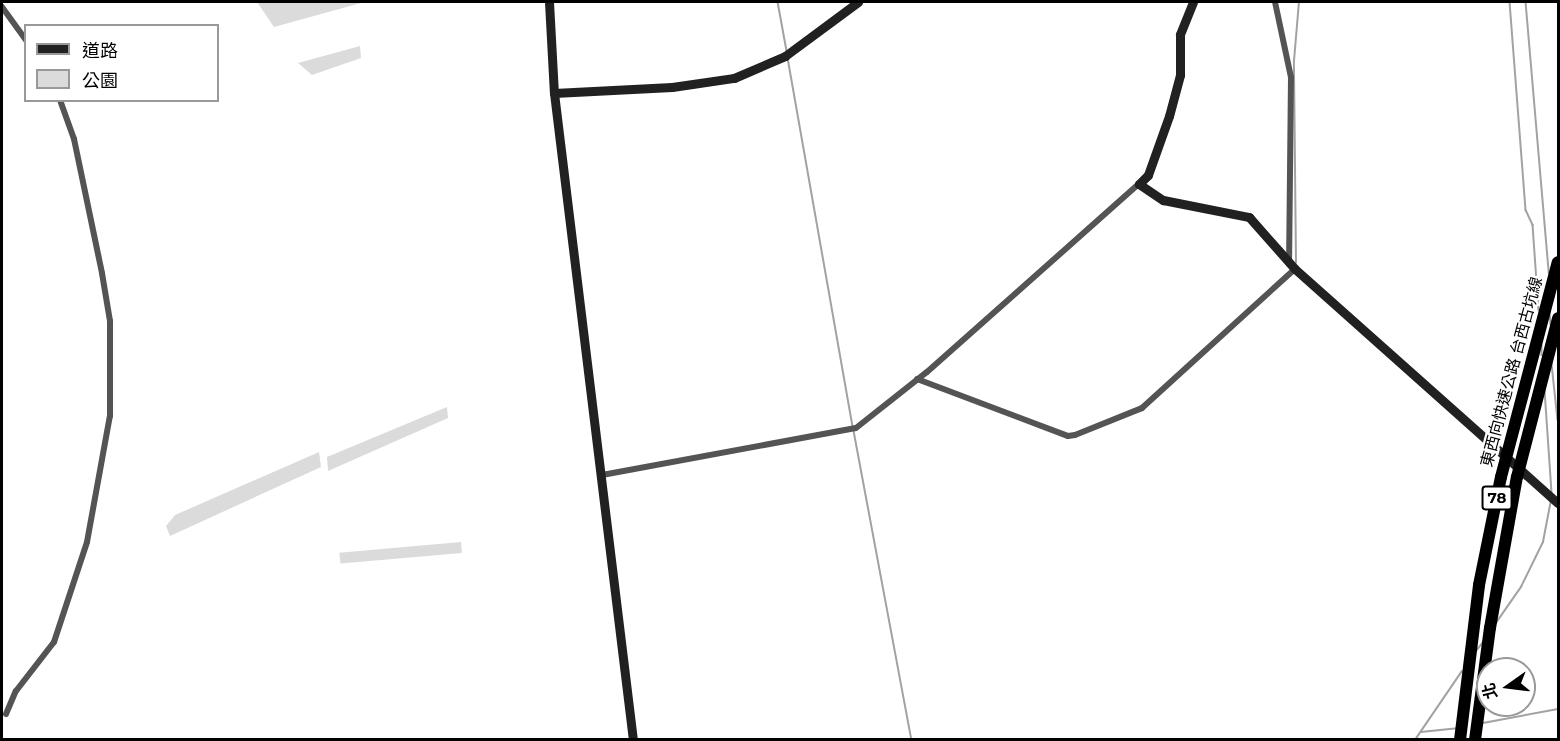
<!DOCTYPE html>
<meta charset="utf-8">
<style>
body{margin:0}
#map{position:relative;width:1560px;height:741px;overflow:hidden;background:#fff;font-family:Montserrat,"Noto Sans TC",sans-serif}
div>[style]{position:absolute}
.green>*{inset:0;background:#dbdbdb;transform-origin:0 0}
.stream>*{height:1.5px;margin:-0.75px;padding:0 0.75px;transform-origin:0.75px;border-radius:0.75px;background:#a2a2a2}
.street>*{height:6px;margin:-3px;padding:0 3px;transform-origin:3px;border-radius:3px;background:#545454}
.secondary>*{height:9px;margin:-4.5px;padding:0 4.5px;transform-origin:4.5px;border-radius:4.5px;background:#212121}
.highway>*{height:12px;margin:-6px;padding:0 6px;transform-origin:6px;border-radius:6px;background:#000}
span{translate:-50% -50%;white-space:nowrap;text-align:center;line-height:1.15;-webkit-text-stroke:4.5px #fff;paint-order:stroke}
.shield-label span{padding:2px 4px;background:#fff;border:2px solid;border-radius:4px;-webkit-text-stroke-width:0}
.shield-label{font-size:15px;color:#000;font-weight:700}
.street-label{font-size:16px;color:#000}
.frame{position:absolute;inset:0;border:3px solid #000;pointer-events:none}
.legend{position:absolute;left:24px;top:24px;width:195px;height:78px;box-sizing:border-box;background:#fff;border:2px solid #999;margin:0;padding:8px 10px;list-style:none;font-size:18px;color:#000}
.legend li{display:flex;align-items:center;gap:12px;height:30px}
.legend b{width:30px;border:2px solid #999}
.north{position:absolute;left:1476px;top:657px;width:60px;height:60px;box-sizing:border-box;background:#fff;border:2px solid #999;border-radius:50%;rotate:256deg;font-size:16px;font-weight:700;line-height:24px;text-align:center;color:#000}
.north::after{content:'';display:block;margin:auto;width:21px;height:27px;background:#000;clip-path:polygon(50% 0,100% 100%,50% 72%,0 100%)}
</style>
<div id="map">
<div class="green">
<div style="clip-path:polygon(257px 2px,361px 2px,361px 3px,274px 27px)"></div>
<div style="clip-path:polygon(360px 46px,361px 58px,312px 75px,298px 63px)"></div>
<div style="clip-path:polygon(447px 407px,448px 418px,328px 471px,327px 457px)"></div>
<div style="clip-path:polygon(319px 452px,321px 467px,170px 536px,166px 526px,175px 515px)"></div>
<div style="left:461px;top:542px;width:11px;height:122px;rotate:85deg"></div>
</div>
<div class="stream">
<div style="left:778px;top:2px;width:50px;rotate:79.6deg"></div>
<div style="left:1510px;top:2px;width:209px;rotate:85.6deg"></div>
<div style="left:1526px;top:210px;width:17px;rotate:65deg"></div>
<div style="left:1533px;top:225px;width:85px;rotate:86deg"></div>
<div style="left:1526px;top:2px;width:272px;rotate:85.1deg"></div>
<div style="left:788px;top:58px;width:374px;rotate:80deg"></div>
<div style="left:1296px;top:263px;width:202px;rotate:-90.6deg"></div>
<div style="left:1294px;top:61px;width:59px;rotate:-85.2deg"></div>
<div style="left:1550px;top:313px;width:11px;rotate:85deg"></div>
<div style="left:1542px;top:345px;width:10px;rotate:90deg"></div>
<div style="left:1552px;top:364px;width:56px;rotate:83.9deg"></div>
<div style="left:1545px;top:390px;width:103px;rotate:86.1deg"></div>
<div style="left:854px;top:431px;width:314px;rotate:79.4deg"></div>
<div style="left:1496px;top:623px;width:44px;rotate:-55.2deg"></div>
<div style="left:1521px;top:587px;width:50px;rotate:-63.9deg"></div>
<div style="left:1543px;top:542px;width:43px;rotate:-79.2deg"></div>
<div style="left:1477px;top:650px;width:10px;rotate:-53deg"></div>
<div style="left:1483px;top:723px;width:76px;rotate:-10.6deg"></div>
<div style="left:1421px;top:732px;width:36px;rotate:-6deg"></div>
<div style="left:1415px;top:740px;width:83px;rotate:-55.7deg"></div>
</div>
<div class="street">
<div style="left:1275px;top:2px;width:77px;rotate:78deg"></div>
<div style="left:1291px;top:77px;width:185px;rotate:90.6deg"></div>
<div style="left:2px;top:7px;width:41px;rotate:54deg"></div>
<div style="left:917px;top:379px;width:161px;rotate:20.7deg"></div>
<div style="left:1068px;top:436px;width:7px;rotate:-8deg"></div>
<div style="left:1075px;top:435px;width:72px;rotate:-21.9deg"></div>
<div style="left:1142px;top:408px;width:207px;rotate:-42.3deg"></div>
<div style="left:602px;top:475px;width:258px;rotate:-10.5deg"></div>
<div style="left:856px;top:428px;width:90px;rotate:-38.3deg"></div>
<div style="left:927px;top:372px;width:283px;rotate:-41.6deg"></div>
<div style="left:6px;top:714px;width:25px;rotate:-67deg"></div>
<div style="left:16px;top:691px;width:62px;rotate:-52.2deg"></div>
<div style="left:54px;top:642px;width:105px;rotate:-71.7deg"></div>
<div style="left:87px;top:542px;width:128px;rotate:-79.7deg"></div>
<div style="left:110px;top:416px;width:95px;rotate:-90deg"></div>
<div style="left:110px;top:321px;width:49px;rotate:-99.5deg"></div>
<div style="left:102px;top:273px;width:137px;rotate:-101.8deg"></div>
<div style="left:74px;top:139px;width:41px;rotate:-109.7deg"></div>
</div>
<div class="secondary">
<div style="left:549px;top:2px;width:91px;rotate:86.9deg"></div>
<div style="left:554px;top:93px;width:652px;rotate:83.04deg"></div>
<div style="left:1193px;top:2px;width:35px;rotate:112deg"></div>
<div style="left:1180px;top:35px;width:40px;rotate:90deg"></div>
<div style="left:1180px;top:75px;width:42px;rotate:105deg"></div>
<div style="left:1169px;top:116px;width:63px;rotate:109.6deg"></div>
<div style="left:1148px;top:175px;width:13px;rotate:135deg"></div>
<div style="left:1139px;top:184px;width:29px;rotate:34deg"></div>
<div style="left:1163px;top:200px;width:88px;rotate:11.2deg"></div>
<div style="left:1249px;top:217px;width:69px;rotate:48.5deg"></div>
<div style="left:1295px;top:269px;width:352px;rotate:41.7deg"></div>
<div style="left:554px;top:93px;width:118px;rotate:-2.9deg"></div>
<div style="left:672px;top:87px;width:63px;rotate:-8.3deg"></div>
<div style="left:734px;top:78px;width:56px;rotate:-23.3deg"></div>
<div style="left:785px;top:56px;width:91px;rotate:-36.5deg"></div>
</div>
<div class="highway">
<div style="left:1460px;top:740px;width:156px;rotate:-83deg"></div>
<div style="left:1479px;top:585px;width:110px;rotate:-78.5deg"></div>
<div style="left:1501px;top:477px;width:222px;rotate:-75.2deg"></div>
<div style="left:1475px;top:740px;width:113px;rotate:-82.4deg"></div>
<div style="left:1490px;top:628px;width:153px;rotate:-79.9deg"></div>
<div style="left:1517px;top:477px;width:164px;rotate:-75.5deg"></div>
</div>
<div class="shield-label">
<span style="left:1497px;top:498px">78</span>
</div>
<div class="street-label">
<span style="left:1512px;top:372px;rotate:-75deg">東西向快速公路 台西古坑線</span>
</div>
<div class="frame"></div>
<ul class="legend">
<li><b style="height:8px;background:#212121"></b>道路</li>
<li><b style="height:16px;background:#dbdbdb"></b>公園</li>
</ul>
<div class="north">北</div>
</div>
